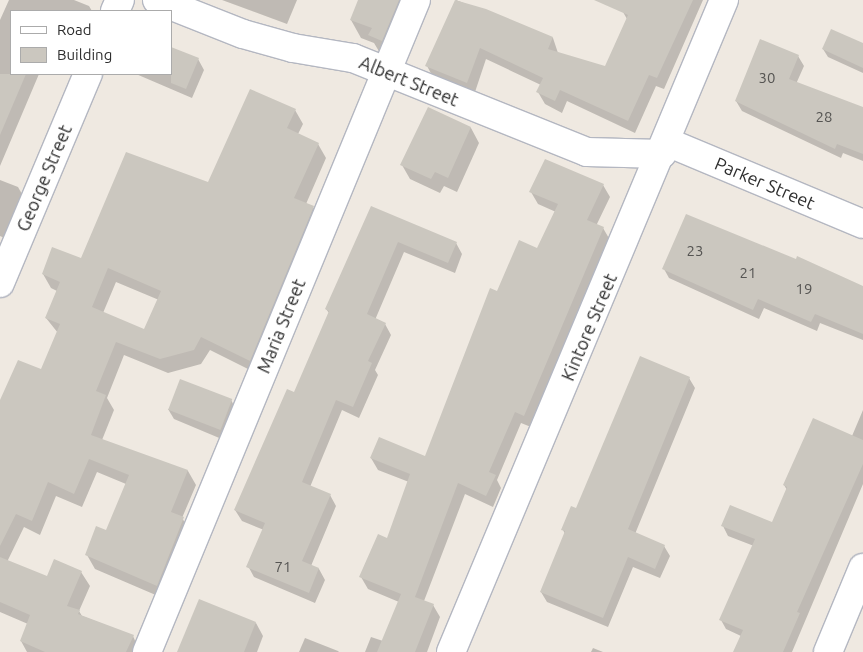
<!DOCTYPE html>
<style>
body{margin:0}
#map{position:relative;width:863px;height:652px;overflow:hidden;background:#efe9e1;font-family:Ubuntu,sans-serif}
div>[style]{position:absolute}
.shadow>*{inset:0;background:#0003}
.building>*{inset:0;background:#cbc7bf;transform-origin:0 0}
.roads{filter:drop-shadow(1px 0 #b4b7c1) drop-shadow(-1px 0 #b4b7c1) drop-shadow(0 1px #b4b7c1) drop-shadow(0 -1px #b4b7c1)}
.minor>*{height:28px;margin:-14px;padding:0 14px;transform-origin:14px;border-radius:14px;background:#fff}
span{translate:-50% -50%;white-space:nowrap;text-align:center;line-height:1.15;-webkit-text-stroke:5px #fff;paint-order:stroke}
.number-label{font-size:15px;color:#555452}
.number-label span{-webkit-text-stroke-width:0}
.street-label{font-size:18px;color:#2e2e2e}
.legend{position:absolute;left:10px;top:10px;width:162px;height:65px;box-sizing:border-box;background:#fff;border:1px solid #ababab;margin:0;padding:6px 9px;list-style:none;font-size:15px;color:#2e2e2e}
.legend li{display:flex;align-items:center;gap:10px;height:25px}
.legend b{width:25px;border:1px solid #ababab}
</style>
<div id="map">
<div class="shadow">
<div style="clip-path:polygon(9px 0,74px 0,89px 6px,92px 11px,11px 11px,11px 74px,39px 74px,0 166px,0 20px)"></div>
<div style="clip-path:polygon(222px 0,297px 0,287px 24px)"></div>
<div style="clip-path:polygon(360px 0,419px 0,380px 53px,374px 43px,361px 38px,351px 20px)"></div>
<div style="clip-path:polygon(456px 0,553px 38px,558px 53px,605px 68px,627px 19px,623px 12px,628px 0,703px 0,664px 89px,656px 86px,635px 133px,567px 101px,562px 113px,545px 104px,538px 92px,541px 85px,486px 59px,474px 95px,434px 79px,427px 66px)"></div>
<div style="clip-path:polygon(863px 45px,863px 73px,828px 57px,823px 49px)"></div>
<div style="clip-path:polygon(798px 56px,804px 66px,796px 84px,863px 108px,863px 161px,843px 153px,841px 158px,742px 111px,736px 101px)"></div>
<div style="clip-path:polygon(198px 59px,204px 70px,192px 98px,136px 74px,171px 74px)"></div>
<div style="clip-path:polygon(429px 109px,471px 128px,479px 143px,457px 192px,444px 186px,440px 193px,410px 179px,402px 165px)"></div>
<div style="clip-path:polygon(evenodd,295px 110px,303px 124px,298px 134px,318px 144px,326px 158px,306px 204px,313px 207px,321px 221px,258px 374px,210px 350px,201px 364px,168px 373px,124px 355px,107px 398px,114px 410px,102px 440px,188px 471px,196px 485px,182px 518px,191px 532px,165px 599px,95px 569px,87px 555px,107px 532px,126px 484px,97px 472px,82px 507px,56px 496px,40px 535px,24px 527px,7px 562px,48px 578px,81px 572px,90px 586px,79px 611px,82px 616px,133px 636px,140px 652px,27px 652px,21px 641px,28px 624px,0 612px,0 405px,42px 371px,58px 333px,46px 318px,57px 291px,51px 288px,43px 274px,82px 260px,209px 183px,295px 110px,116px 282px,159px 300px,145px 331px,103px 313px,116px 282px)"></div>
<div style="clip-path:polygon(0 180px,18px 187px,26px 201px,9px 240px,0 236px)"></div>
<div style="clip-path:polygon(603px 185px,610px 197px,596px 226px,603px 228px,610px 240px,531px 427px,521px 423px,497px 480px,501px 488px,493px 507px,465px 494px,424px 601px,433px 605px,440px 617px,427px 652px,365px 652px,371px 637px,383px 641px,399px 602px,368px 589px,361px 577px,388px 539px,409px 482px,378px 470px,371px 458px,425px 458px,498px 293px,537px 250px,556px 212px,538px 204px,531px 192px)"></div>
<div style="clip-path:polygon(371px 208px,456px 243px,462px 254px,455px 273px,404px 252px,375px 320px,385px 324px,391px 335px,375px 370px,378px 375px,359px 418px,342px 410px,310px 487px,330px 495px,336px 506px,311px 566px,319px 569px,325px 580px,315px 603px,254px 577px,248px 566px,264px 530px,242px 521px,235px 510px,295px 393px,329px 313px,326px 309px)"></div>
<div style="clip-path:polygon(664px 269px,863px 287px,863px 340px,820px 323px,817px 331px,764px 308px,759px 319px,669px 278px)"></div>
<div style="clip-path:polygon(689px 378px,695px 388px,635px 534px,664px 546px,670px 556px,660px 578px,633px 567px,608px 627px,547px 602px,541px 592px,565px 534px,563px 530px)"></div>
<div style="clip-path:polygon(231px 400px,237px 411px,224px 440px,174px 419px,168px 409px)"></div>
<div style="clip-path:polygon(863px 410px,863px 484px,792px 652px,734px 652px,741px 636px,726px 629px,721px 620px,754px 546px,728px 536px,723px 526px,772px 524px,787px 490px,784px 485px,852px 436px)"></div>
<div style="clip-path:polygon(256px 623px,263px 636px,257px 652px,177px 652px)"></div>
<div style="clip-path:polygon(305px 638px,338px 651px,339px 652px,299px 652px)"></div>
<div style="clip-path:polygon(593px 648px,603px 652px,591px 652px)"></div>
</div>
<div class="building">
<div style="clip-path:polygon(358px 0,399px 0,382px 41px,368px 35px,372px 28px,350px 20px)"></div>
<div style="clip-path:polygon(455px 0,486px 9px,553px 37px,548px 49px,605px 66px,628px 15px,594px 0,693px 0,657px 78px,649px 75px,628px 121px,560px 90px,555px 101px,536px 92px,543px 78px,480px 48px,467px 83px,425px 66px)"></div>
<div style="clip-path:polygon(831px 29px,863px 43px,863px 68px,822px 49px)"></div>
<div style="clip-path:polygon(760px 39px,799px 55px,789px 79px,863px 107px,863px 154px,837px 144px,835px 149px,735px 101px)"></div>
<div style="clip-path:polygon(171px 47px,199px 58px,186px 89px,171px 83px)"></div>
<div style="clip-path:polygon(0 74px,26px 74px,0 135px)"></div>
<div style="clip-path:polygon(evenodd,250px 89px,296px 109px,287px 128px,319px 143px,294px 198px,314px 206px,250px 361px,201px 337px,194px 350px,160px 359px,116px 342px,96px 391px,106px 395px,91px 435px,188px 470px,171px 512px,184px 517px,157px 586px,85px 555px,96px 526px,106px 530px,129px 475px,89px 459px,74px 494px,48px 482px,32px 521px,16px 514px,0 546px,0 400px,18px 360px,41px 369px,60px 324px,45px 318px,60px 282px,42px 274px,52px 247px,81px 258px,126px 152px,208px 182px,250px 89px,108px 268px,161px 291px,144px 329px,92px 307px,108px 268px)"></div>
<div style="clip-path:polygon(428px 107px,471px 127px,448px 178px,435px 172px,431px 179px,400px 165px)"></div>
<div style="clip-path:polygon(545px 159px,604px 184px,587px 220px,604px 227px,524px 416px,515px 412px,489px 472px,496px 475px,486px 496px,458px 483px,415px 597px,434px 604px,415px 652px,377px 652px,401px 594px,359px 577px,378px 534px,387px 538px,410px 474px,370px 458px,379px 437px,425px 456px,490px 288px,497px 291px,519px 240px,537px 248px,558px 204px,529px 192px)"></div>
<div style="clip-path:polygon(371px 206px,457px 242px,448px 263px,398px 242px,367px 314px,386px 323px,368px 361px,372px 363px,353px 407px,336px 400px,302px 482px,331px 494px,302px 561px,319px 568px,309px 593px,246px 567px,265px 523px,234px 510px,287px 389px,294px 392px,329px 311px,325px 309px)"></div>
<div style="clip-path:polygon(686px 214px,796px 259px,797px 256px,863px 286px,863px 334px,815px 314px,811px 322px,758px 299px,753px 310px,662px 269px)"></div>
<div style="clip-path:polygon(640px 356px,690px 377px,628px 529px,665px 545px,655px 569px,628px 557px,603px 618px,540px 592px,565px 531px,561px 530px,571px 506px,576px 508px)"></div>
<div style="left:180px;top:379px;width:56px;height:33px;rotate:21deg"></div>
<div style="clip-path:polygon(813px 418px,863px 440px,863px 464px,797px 612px,800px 613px,783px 652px,733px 652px,743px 630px,719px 620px,755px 539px,721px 526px,730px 505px,772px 522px,787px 487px,783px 485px)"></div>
<div style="clip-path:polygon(0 557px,47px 576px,54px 559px,82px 571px,67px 606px,80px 610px,78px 614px,134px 635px,126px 652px,45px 652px,20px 641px,30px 615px,0 602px)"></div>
<div style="clip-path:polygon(199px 599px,256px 622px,244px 652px,177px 652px)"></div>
</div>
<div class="roads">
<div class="minor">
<div style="left:157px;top:0;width:92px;rotate:21.6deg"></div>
<div style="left:243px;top:34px;width:52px;rotate:15.6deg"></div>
<div style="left:293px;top:48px;width:61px;rotate:9.5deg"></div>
<div style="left:353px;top:58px;width:252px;rotate:21.9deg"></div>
<div style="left:587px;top:152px;width:75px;rotate:1.5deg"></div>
<div style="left:115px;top:11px;width:12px;rotate:-66deg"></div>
<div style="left:667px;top:142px;width:212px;rotate:22.7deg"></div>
<div style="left:0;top:283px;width:227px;rotate:-67.2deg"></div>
<div style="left:147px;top:652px;width:705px;rotate:-67.58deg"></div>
<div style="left:451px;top:652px;width:707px;rotate:-67.28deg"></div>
<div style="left:828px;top:652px;width:91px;rotate:-67.4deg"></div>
</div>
</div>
<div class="number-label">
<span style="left:767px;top:78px">30</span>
<span style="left:824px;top:117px">28</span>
<span style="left:695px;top:251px">23</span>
<span style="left:748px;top:273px">21</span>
<span style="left:804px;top:289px">19</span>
<span style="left:283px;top:567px">71</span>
</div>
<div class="street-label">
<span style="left:409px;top:81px;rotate:22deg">Albert Street</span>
<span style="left:44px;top:178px;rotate:-67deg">George Street</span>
<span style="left:765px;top:183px;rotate:23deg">Parker Street</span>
<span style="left:281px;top:326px;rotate:-68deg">Maria Street</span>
<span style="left:589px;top:327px;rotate:-67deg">Kintore Street</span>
</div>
<ul class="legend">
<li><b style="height:6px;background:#fff"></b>Road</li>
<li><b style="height:14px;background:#cbc7bf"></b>Building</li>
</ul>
</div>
